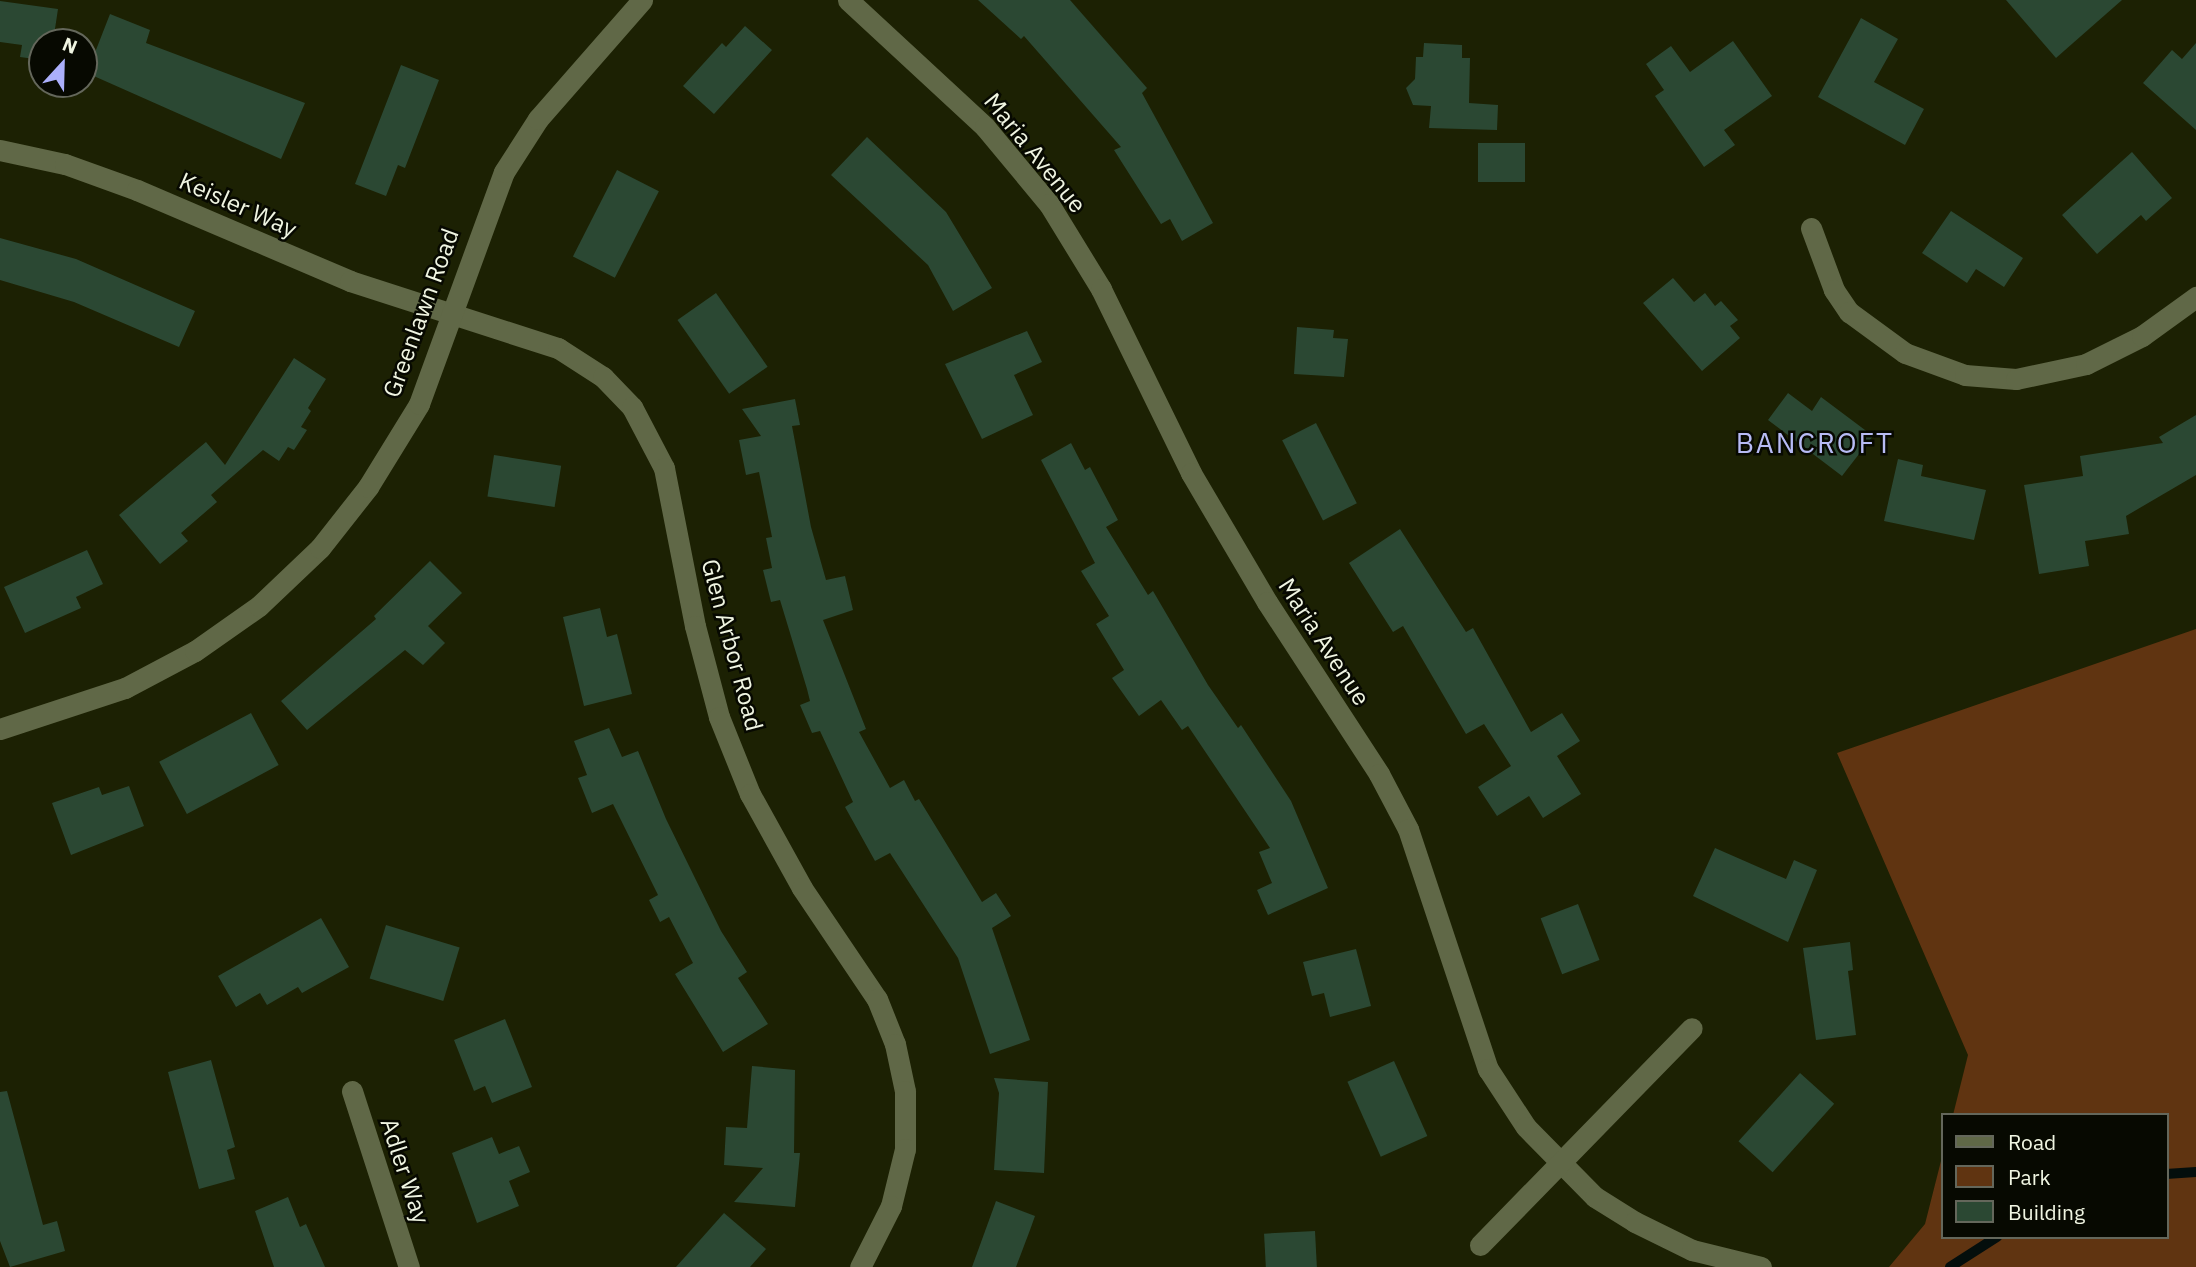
<!DOCTYPE html>
<style>
body{margin:0}
#map{position:relative;width:2196px;height:1267px;overflow:hidden;background:#1c2103;font-family:"IBM Plex Sans",sans-serif}
div>[style]{position:absolute}
.green>*{inset:0;background:#603411}
.stream>*{height:10px;margin:-5px;padding:0 5px;transform-origin:5px;border-radius:5px;background:#040e0c}
.building>*{inset:0;background:#2b4833;transform-origin:0 0}
.street>*{height:21px;margin:-10.5px;padding:0 10.5px;transform-origin:10.5px;border-radius:10.5px;background:#606847}
span{translate:-50% -50%;white-space:nowrap;text-align:center;line-height:1.15;-webkit-text-stroke:5px #070901;paint-order:stroke}
.street-label{font-size:24px;color:#f0f5e2}
.quarter-label{font-size:28px;color:#b7bbf4;letter-spacing:2px}
.legend{position:absolute;left:1941px;top:1113px;width:228px;height:126px;box-sizing:border-box;background:#070901;border:2px solid #64675b;margin:0;padding:9px 12px;list-style:none;font-size:21px;color:#f0f5e2}
.legend li{display:flex;align-items:center;gap:14px;height:35px}
.legend b{width:35px;border:2px solid #64675b}
.north{position:absolute;left:28px;top:28px;width:70px;height:70px;box-sizing:border-box;background:#070901;border:2px solid #64675b;border-radius:50%;rotate:22deg;font-size:19px;font-weight:700;line-height:28px;text-align:center;color:#f0f5e2}
.north::after{content:'';display:block;margin:auto;width:24px;height:32px;background:#abaffb;clip-path:polygon(50% 0,100% 100%,50% 72%,0 100%)}
</style>
<div id="map">
<div class="green">
<div style="clip-path:polygon(2196px 629px,2196px 1267px,1889px 1267px,1925px 1224px,1942px 1157px,1942px 1237px,2166px 1237px,2166px 1115px,1953px 1115px,1968px 1055px,1837px 753px)"></div>
</div>
<div class="stream">
<div style="left:2166px;top:1174px;width:30px;rotate:-4deg"></div>
<div style="left:1950px;top:1267px;width:56px;rotate:-32.6deg"></div>
</div>
<div class="building">
<div style="clip-path:polygon(978px 0,1070px 0,1147px 88px,1142px 93px,1213px 223px,1182px 241px,1170px 219px,1161px 224px,1114px 150px,1121px 147px,1024px 36px,1021px 39px)"></div>
<div style="clip-path:polygon(2006px 0,2122px 0,2056px 58px)"></div>
<div style="clip-path:polygon(0 1px,58px 9px,53px 42px,42px 42px,42px 60px,20px 57px,22px 45px,0 42px)"></div>
<div style="clip-path:polygon(110px 14px,150px 30px,146px 43px,305px 103px,281px 159px,87px 73px)"></div>
<div style="clip-path:polygon(1861px 18px,1898px 39px,1874px 82px,1924px 109px,1905px 145px,1818px 97px)"></div>
<div style="clip-path:polygon(745px 26px,772px 50px,714px 114px,683px 86px,722px 43px,726px 47px)"></div>
<div style="clip-path:polygon(1733px 41px,1772px 96px,1724px 130px,1735px 145px,1704px 167px,1655px 96px,1664px 90px,1646px 64px,1671px 46px,1690px 72px)"></div>
<div style="clip-path:polygon(1424px 43px,1462px 45px,1462px 58px,1470px 58px,1469px 103px,1498px 105px,1497px 130px,1429px 128px,1431px 106px,1413px 105px,1406px 88px,1415px 79px,1416px 57px,1423px 57px)"></div>
<div style="clip-path:polygon(2196px 43px,2196px 130px,2143px 83px,2172px 50px,2182px 59px)"></div>
<div style="clip-path:polygon(401px 65px,439px 80px,405px 168px,398px 165px,386px 196px,355px 184px)"></div>
<div style="clip-path:polygon(867px 137px,946px 212px,992px 288px,953px 311px,928px 265px,831px 175px)"></div>
<div style="left:1478px;top:143px;width:47px;height:39px"></div>
<div style="clip-path:polygon(2132px 152px,2172px 198px,2146px 221px,2141px 215px,2097px 254px,2062px 215px)"></div>
<div style="left:617px;top:170px;width:47px;height:97px;rotate:27deg"></div>
<div style="clip-path:polygon(1951px 211px,2023px 258px,2004px 287px,1976px 269px,1967px 283px,1922px 253px)"></div>
<div style="clip-path:polygon(0 238px,76px 259px,195px 311px,179px 347px,74px 302px,0 280px)"></div>
<div style="clip-path:polygon(1673px 278px,1694px 302px,1705px 293px,1715px 306px,1721px 301px,1738px 320px,1730px 326px,1740px 338px,1702px 371px,1643px 303px)"></div>
<div style="left:716px;top:293px;width:90px;height:47px;rotate:55deg"></div>
<div style="clip-path:polygon(1297px 327px,1334px 330px,1333px 338px,1348px 339px,1344px 377px,1294px 374px)"></div>
<div style="clip-path:polygon(1027px 331px,1042px 362px,1014px 375px,1033px 415px,982px 439px,945px 364px)"></div>
<div style="clip-path:polygon(294px 358px,326px 379px,308px 408px,311px 411px,301px 427px,307px 430px,294px 450px,288px 447px,279px 461px,263px 450px,211px 495px,217px 502px,181px 533px,188px 541px,160px 564px,119px 515px,206px 442px,225px 465px)"></div>
<div style="clip-path:polygon(1788px 393px,1812px 411px,1821px 397px,1873px 436px,1842px 476px,1768px 420px)"></div>
<div style="clip-path:polygon(795px 399px,800px 425px,792px 426px,811px 527px,826px 580px,845px 576px,853px 610px,823px 620px,866px 729px,859px 732px,890px 788px,904px 780px,915px 801px,919px 799px,982px 902px,996px 893px,1011px 916px,992px 928px,1030px 1040px,990px 1054px,958px 958px,890px 853px,875px 861px,845px 807px,853px 802px,820px 731px,812px 733px,800px 705px,810px 701px,807px 689px,780px 600px,771px 602px,763px 570px,772px 568px,766px 538px,772px 537px,759px 472px,746px 475px,739px 440px,761px 436px,742px 409px)"></div>
<div style="clip-path:polygon(2196px 415px,2196px 475px,2126px 516px,2129px 534px,2085px 541px,2089px 566px,2039px 574px,2024px 485px,2083px 476px,2080px 456px,2163px 443px,2159px 437px)"></div>
<div style="left:1316px;top:423px;width:90px;height:38px;rotate:63deg"></div>
<div style="clip-path:polygon(1071px 443px,1085px 470px,1090px 467px,1118px 520px,1106px 527px,1148px 595px,1153px 591px,1208px 685px,1238px 728px,1241px 725px,1291px 801px,1328px 888px,1268px 915px,1257px 890px,1272px 883px,1259px 852px,1270px 848px,1188px 726px,1182px 730px,1161px 700px,1139px 716px,1112px 678px,1124px 670px,1096px 624px,1109px 616px,1081px 571px,1095px 563px,1041px 460px)"></div>
<div style="left:494px;top:455px;width:68px;height:42px;rotate:9deg"></div>
<div style="clip-path:polygon(1898px 459px,1923px 465px,1921px 476px,1986px 490px,1974px 540px,1884px 521px)"></div>
<div style="clip-path:polygon(1400px 529px,1466px 632px,1473px 628px,1531px 732px,1562px 713px,1580px 741px,1557px 756px,1581px 794px,1543px 818px,1529px 796px,1497px 816px,1478px 787px,1511px 766px,1484px 724px,1466px 734px,1403px 626px,1393px 632px,1349px 563px)"></div>
<div style="clip-path:polygon(87px 550px,103px 584px,76px 597px,81px 608px,25px 633px,4px 587px)"></div>
<div style="clip-path:polygon(430px 561px,462px 593px,428px 626px,445px 643px,423px 665px,405px 650px,307px 730px,281px 701px,376px 619px,374px 616px)"></div>
<div style="clip-path:polygon(600px 608px,607px 637px,617px 634px,632px 694px,584px 706px,563px 617px)"></div>
<div style="left:251px;top:713px;width:59px;height:104px;rotate:62deg"></div>
<div style="clip-path:polygon(609px 728px,622px 757px,638px 751px,666px 819px,721px 931px,747px 972px,738px 978px,768px 1024px,723px 1052px,675px 974px,693px 963px,669px 917px,660px 922px,649px 900px,658px 895px,613px 804px,592px 813px,578px 778px,587px 775px,574px 741px)"></div>
<div style="clip-path:polygon(129px 786px,144px 826px,71px 855px,52px 803px,99px 787px,102px 795px)"></div>
<div style="clip-path:polygon(1715px 848px,1786px 879px,1794px 860px,1817px 870px,1788px 942px,1693px 896px)"></div>
<div style="left:1578px;top:904px;width:60px;height:40px;rotate:69deg"></div>
<div style="clip-path:polygon(321px 918px,349px 967px,302px 993px,298px 987px,267px 1005px,260px 993px,236px 1007px,218px 976px)"></div>
<div style="left:386px;top:925px;width:77px;height:56px;rotate:17deg"></div>
<div style="clip-path:polygon(1850px 942px,1853px 970px,1848px 971px,1856px 1035px,1816px 1040px,1803px 948px)"></div>
<div style="clip-path:polygon(1356px 949px,1371px 1006px,1330px 1017px,1324px 993px,1312px 996px,1303px 962px)"></div>
<div style="clip-path:polygon(505px 1019px,532px 1087px,492px 1103px,485px 1086px,474px 1091px,454px 1040px)"></div>
<div style="clip-path:polygon(211px 1060px,235px 1147px,227px 1150px,235px 1179px,199px 1189px,168px 1072px)"></div>
<div style="left:1394px;top:1061px;width:82px;height:51px;rotate:66deg"></div>
<div style="clip-path:polygon(752px 1066px,795px 1070px,794px 1153px,800px 1153px,795px 1207px,734px 1202px,763px 1168px,724px 1165px,726px 1127px,747px 1128px)"></div>
<div style="left:1800px;top:1073px;width:46px;height:92px;rotate:42deg"></div>
<div style="clip-path:polygon(994px 1078px,1048px 1082px,1044px 1173px,994px 1170px,999px 1093px)"></div>
<div style="clip-path:polygon(7px 1091px,43px 1225px,57px 1221px,65px 1251px,10px 1267px,0 1241px,0 1092px)"></div>
<div style="clip-path:polygon(492px 1137px,499px 1154px,519px 1146px,530px 1172px,509px 1181px,519px 1206px,477px 1223px,452px 1153px)"></div>
<div style="clip-path:polygon(288px 1197px,300px 1227px,306px 1224px,325px 1267px,274px 1267px,255px 1211px)"></div>
<div style="clip-path:polygon(996px 1201px,1035px 1216px,1030px 1230px,1016px 1267px,972px 1267px)"></div>
<div style="clip-path:polygon(724px 1213px,766px 1249px,750px 1267px,676px 1267px)"></div>
<div style="left:1315px;top:1231px;width:36px;height:51px;rotate:87deg"></div>
</div>
<div class="street">
<div style="left:848px;top:0;width:187px;rotate:42.8deg"></div>
<div style="left:985px;top:127px;width:100px;rotate:50.3deg"></div>
<div style="left:1049px;top:204px;width:100px;rotate:58.5deg"></div>
<div style="left:1101px;top:289px;width:205px;rotate:63.9deg"></div>
<div style="left:1191px;top:473px;width:150px;rotate:59.5deg"></div>
<div style="left:1267px;top:602px;width:205px;rotate:56.9deg"></div>
<div style="left:1379px;top:774px;width:62px;rotate:62.2deg"></div>
<div style="left:1408px;top:829px;width:253px;rotate:71.6deg"></div>
<div style="left:1488px;top:1069px;width:69px;rotate:56.8deg"></div>
<div style="left:1526px;top:1127px;width:98px;rotate:45.4deg"></div>
<div style="left:1595px;top:1197px;width:47px;rotate:32deg"></div>
<div style="left:1635px;top:1222px;width:64px;rotate:26.2deg"></div>
<div style="left:1692px;top:1250px;width:71px;rotate:13.8deg"></div>
<div style="left:0;top:150px;width:66px;rotate:12.2deg"></div>
<div style="left:65px;top:164px;width:77px;rotate:19.9deg"></div>
<div style="left:137px;top:190px;width:232px;rotate:23.1deg"></div>
<div style="left:350px;top:281px;width:219px;rotate:17.9deg"></div>
<div style="left:558px;top:348px;width:54px;rotate:32.8deg"></div>
<div style="left:603px;top:377px;width:42px;rotate:46deg"></div>
<div style="left:632px;top:407px;width:69px;rotate:62.3deg"></div>
<div style="left:664px;top:468px;width:161px;rotate:78.9deg"></div>
<div style="left:695px;top:626px;width:94px;rotate:75.2deg"></div>
<div style="left:719px;top:717px;width:83px;rotate:68.1deg"></div>
<div style="left:750px;top:794px;width:107px;rotate:61deg"></div>
<div style="left:802px;top:888px;width:134px;rotate:56deg"></div>
<div style="left:877px;top:999px;width:48px;rotate:68.2deg"></div>
<div style="left:895px;top:1044px;width:48px;rotate:78deg"></div>
<div style="left:905px;top:1091px;width:58px;rotate:90deg"></div>
<div style="left:905px;top:1149px;width:59px;rotate:103.8deg"></div>
<div style="left:891px;top:1206px;width:68px;rotate:116.9deg"></div>
<div style="left:1811px;top:228px;width:66px;rotate:69.6deg"></div>
<div style="left:1834px;top:290px;width:27px;rotate:56deg"></div>
<div style="left:1849px;top:312px;width:69px;rotate:36.2deg"></div>
<div style="left:1905px;top:353px;width:64px;rotate:20.1deg"></div>
<div style="left:1965px;top:375px;width:51px;rotate:4.5deg"></div>
<div style="left:2016px;top:379px;width:72px;rotate:-12.1deg"></div>
<div style="left:2086px;top:364px;width:63px;rotate:-26.6deg"></div>
<div style="left:2142px;top:336px;width:67px;rotate:-35.8deg"></div>
<div style="left:0;top:729px;width:132px;rotate:-18.2deg"></div>
<div style="left:125px;top:688px;width:79px;rotate:-27.9deg"></div>
<div style="left:195px;top:651px;width:78px;rotate:-35.1deg"></div>
<div style="left:259px;top:606px;width:84px;rotate:-43.6deg"></div>
<div style="left:320px;top:548px;width:78px;rotate:-51.8deg"></div>
<div style="left:368px;top:487px;width:97px;rotate:-58.4deg"></div>
<div style="left:419px;top:404px;width:247px;rotate:-69.9deg"></div>
<div style="left:504px;top:172px;width:63px;rotate:-57.3deg"></div>
<div style="left:538px;top:119px;width:158px;rotate:-48.8deg"></div>
<div style="left:352px;top:1091px;width:185px;rotate:72.1deg"></div>
<div style="left:1480px;top:1245px;width:303px;rotate:-45.7deg"></div>
</div>
<div class="street-label">
<span style="left:1035px;top:153px;rotate:51deg">Maria Avenue</span>
<span style="left:238px;top:205px;rotate:24deg">Keisler Way</span>
<span style="left:421px;top:313px;rotate:-70deg">Greenlawn Road</span>
<span style="left:1324px;top:642px;rotate:57deg">Maria Avenue</span>
<span style="left:732px;top:645px;rotate:75deg">Glen Arbor Road</span>
<span style="left:405px;top:1171px;rotate:72deg">Adler Way</span>
</div>
<div class="quarter-label">
<span style="left:1815px;top:443px">BANCROFT</span>
</div>
<ul class="legend">
<li><b style="height:9px;background:#606847"></b>Road</li>
<li><b style="height:19px;background:#603411"></b>Park</li>
<li><b style="height:19px;background:#2b4833"></b>Building</li>
</ul>
<div class="north">N</div>
</div>
